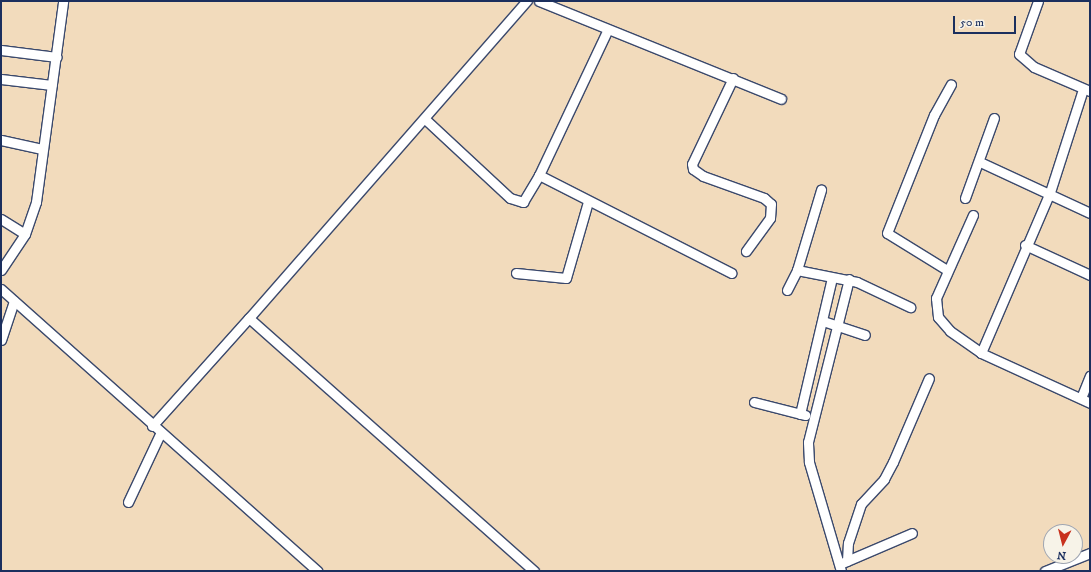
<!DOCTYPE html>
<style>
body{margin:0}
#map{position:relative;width:1091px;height:572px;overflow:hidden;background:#f2dbbc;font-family:"IM FELL DW Pica",serif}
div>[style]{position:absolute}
.roads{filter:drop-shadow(1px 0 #3b496c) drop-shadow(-1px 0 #3b496c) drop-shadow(0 1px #3b496c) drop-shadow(0 -1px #3b496c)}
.minor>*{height:9px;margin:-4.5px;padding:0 4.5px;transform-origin:4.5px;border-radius:4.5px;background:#fff}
span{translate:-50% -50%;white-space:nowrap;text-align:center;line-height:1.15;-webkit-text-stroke:3px #f7f3e8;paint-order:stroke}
.frame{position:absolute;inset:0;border:2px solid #1b2f5e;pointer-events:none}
.north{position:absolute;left:1043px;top:524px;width:40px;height:40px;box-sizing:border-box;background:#f7f3e8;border:1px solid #9fa5b1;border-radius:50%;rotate:187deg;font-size:11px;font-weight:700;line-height:16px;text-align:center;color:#1b2f5e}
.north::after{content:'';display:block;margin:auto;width:14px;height:18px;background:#c8321e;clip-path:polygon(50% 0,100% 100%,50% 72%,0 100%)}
.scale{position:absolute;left:953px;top:16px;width:63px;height:18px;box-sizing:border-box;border:2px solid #1b2f5e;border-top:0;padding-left:5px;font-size:12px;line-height:14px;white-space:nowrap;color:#1b2f5e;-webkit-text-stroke:3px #f7f3e8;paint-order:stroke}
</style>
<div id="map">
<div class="roads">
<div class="minor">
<div style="left:539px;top:1px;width:261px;rotate:22deg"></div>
<div style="left:1038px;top:1px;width:56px;rotate:109.7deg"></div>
<div style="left:1019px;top:54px;width:20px;rotate:41deg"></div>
<div style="left:1034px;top:67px;width:61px;rotate:23.2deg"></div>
<div style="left:1px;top:50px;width:56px;rotate:7.1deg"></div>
<div style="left:733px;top:78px;width:95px;rotate:115.5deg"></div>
<div style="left:692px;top:164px;width:5px;rotate:79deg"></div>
<div style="left:693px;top:169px;width:12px;rotate:35deg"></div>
<div style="left:703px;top:176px;width:65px;rotate:19.8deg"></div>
<div style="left:764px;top:198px;width:9px;rotate:41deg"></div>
<div style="left:771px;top:204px;width:14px;rotate:94deg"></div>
<div style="left:770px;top:218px;width:41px;rotate:126deg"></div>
<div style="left:1px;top:79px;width:51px;rotate:6.7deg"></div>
<div style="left:425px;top:119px;width:116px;rotate:42.9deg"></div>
<div style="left:510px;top:198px;width:14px;rotate:17deg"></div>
<div style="left:523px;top:202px;width:31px;rotate:-59deg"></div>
<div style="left:539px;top:175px;width:161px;rotate:-64.7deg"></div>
<div style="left:1px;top:140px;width:42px;rotate:12.4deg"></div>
<div style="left:980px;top:162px;width:121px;rotate:24.9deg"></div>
<div style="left:539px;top:175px;width:216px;rotate:27deg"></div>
<div style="left:965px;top:198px;width:85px;rotate:-70.1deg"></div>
<div style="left:973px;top:215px;width:91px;rotate:114deg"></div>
<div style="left:936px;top:298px;width:19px;rotate:84deg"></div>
<div style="left:938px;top:317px;width:18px;rotate:49deg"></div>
<div style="left:950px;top:331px;width:38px;rotate:35deg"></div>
<div style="left:981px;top:353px;width:120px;rotate:24.6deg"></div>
<div style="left:1px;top:219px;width:28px;rotate:32deg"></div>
<div style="left:1025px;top:245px;width:72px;rotate:24.8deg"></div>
<div style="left:1px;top:270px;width:43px;rotate:-56.3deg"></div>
<div style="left:25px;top:234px;width:34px;rotate:-71deg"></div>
<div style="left:36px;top:202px;width:203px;rotate:-82.3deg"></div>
<div style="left:797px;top:270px;width:61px;rotate:11.3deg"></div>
<div style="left:857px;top:282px;width:59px;rotate:25.3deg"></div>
<div style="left:947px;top:270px;width:70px;rotate:-148.3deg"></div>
<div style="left:887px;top:233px;width:127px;rotate:-68.3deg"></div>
<div style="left:934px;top:115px;width:35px;rotate:-61deg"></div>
<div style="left:516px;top:273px;width:50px;rotate:5.7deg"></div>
<div style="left:566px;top:278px;width:79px;rotate:-73.9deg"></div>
<div style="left:1px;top:289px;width:424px;rotate:41.7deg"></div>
<div style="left:787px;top:290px;width:22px;rotate:-63deg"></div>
<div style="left:797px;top:270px;width:84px;rotate:-73.3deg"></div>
<div style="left:249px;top:318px;width:422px;rotate:-48.8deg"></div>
<div style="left:823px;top:321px;width:44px;rotate:18.4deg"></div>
<div style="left:1px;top:340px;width:41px;rotate:-71.6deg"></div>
<div style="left:981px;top:353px;width:175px;rotate:-66.8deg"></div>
<div style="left:1050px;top:192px;width:108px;rotate:-72.2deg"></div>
<div style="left:1081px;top:398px;width:24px;rotate:-68deg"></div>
<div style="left:754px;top:402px;width:53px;rotate:14.3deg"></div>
<div style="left:800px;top:414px;width:140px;rotate:-76.8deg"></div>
<div style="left:152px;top:426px;width:145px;rotate:-48.1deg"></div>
<div style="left:249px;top:318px;width:381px;rotate:41.6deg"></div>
<div style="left:128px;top:502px;width:75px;rotate:-64.8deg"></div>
<div style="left:847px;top:561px;width:18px;rotate:-87deg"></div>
<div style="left:848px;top:543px;width:41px;rotate:-71.6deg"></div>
<div style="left:861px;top:504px;width:34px;rotate:-47deg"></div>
<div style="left:884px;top:479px;width:19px;rotate:-62deg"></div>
<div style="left:893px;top:462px;width:91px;rotate:-66.8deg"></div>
<div style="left:842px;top:563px;width:76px;rotate:-23.2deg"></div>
<div style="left:841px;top:571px;width:114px;rotate:-106.4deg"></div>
<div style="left:809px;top:462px;width:20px;rotate:-93deg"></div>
<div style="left:808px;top:442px;width:168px;rotate:-75.9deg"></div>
<div style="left:1045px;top:571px;width:48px;rotate:-21.8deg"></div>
</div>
</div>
<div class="frame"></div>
<div class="north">N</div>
<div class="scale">50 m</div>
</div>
